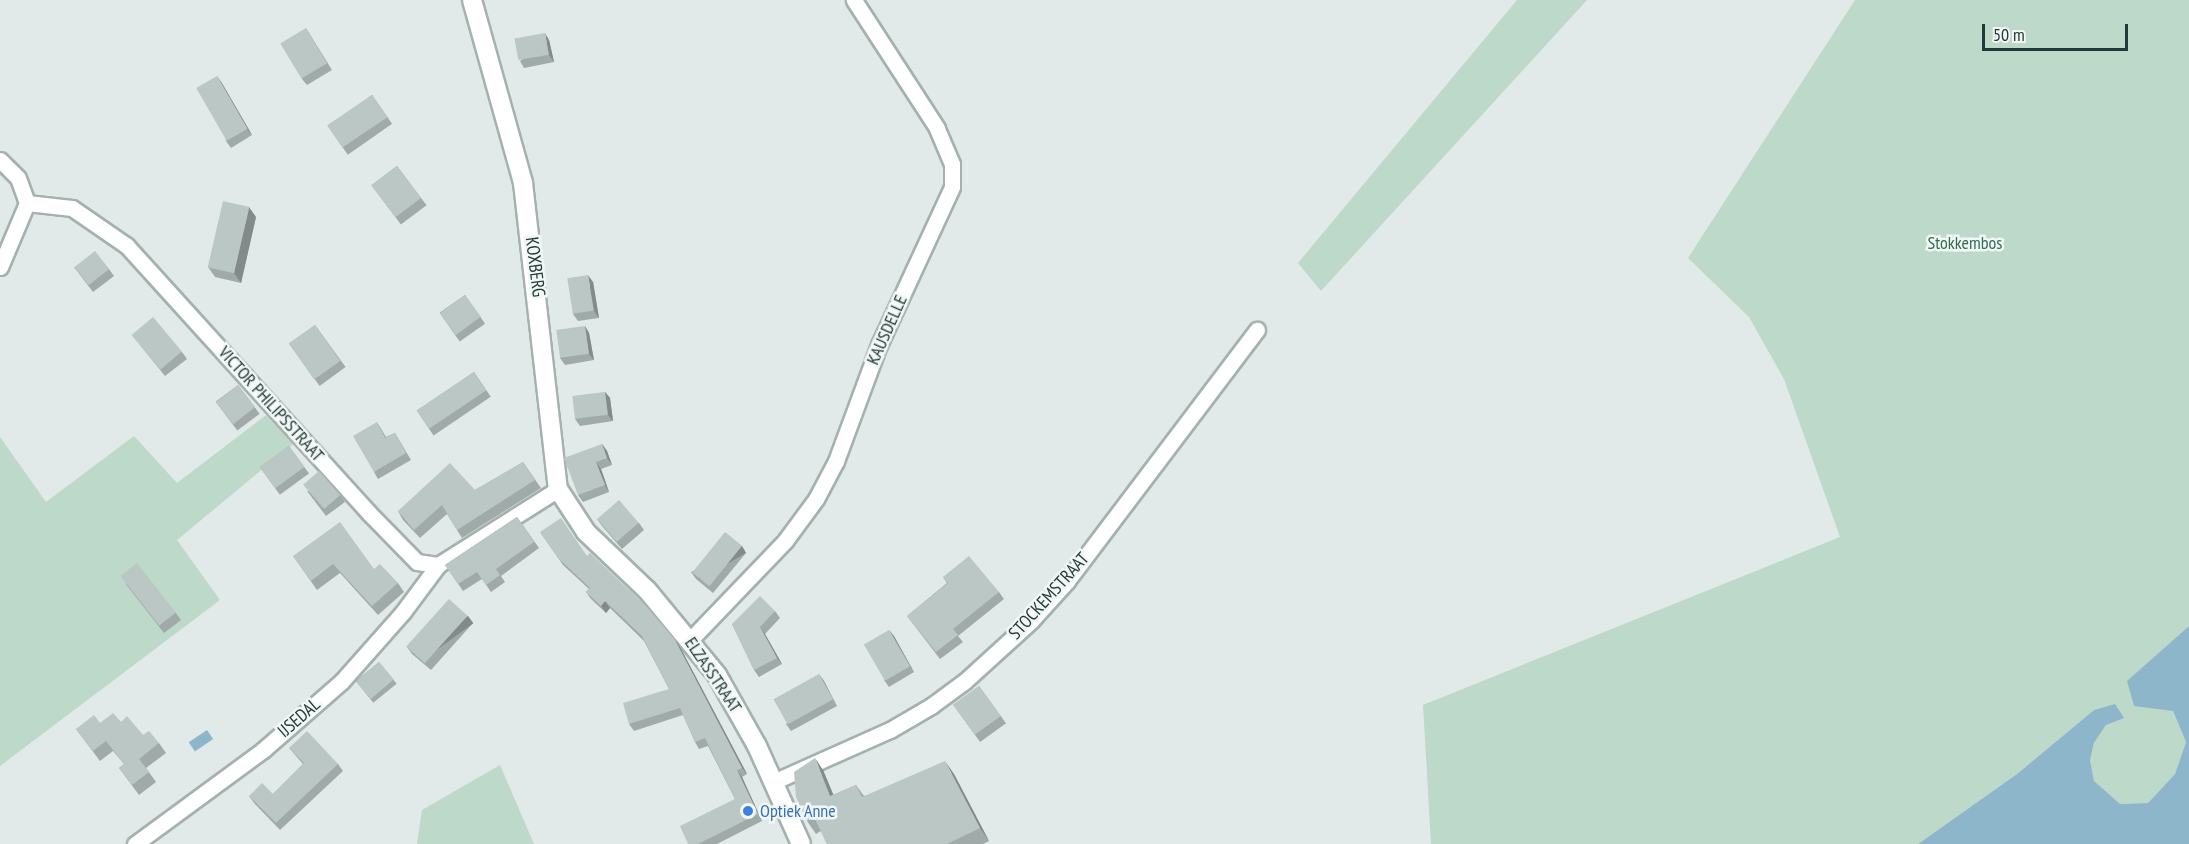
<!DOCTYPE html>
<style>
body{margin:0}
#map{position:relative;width:2189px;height:844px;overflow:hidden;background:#e1eae8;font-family:"PT Sans Narrow",sans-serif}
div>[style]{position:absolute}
.green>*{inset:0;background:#bcd9c9}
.water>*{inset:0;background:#8eb6ca;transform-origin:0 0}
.roads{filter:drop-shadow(2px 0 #a4b1af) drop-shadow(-2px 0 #a4b1af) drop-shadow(0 2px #a4b1af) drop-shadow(0 -2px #a4b1af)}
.street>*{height:15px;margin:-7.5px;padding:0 7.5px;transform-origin:7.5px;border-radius:7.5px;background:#fff}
.secondary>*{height:18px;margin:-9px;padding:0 9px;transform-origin:9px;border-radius:9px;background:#fff}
.wall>*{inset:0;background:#a0aba9;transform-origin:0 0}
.shaded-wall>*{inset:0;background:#828b89;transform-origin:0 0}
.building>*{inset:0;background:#bac7c4;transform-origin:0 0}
.dots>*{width:16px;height:16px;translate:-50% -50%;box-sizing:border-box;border:3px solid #f1f7f5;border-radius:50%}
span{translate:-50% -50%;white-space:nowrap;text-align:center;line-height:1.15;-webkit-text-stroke:5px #f1f7f5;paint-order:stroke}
.park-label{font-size:18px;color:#316c53}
.street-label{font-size:18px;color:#233937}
.shop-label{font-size:18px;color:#366cbe}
.left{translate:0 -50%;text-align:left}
.scale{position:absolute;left:1982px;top:24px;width:146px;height:27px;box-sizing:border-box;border:3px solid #233937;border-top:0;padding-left:8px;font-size:18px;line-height:21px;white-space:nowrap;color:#233937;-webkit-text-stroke:4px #f1f7f5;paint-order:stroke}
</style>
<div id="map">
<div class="green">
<div style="clip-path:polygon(1517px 0,1587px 0,1321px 291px,1298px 263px)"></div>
<div style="clip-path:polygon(1855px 0,2189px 0,2189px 626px,2128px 681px,2173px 711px,2186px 742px,2175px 774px,2148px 803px,2120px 804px,2094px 782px,2090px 760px,2094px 743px,2106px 725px,2094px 710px,2017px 774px,1918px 844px,1431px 844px,1423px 705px,1840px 537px,1784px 379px,1749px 317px,1688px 258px)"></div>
<div style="clip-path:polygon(266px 415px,293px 444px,177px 540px,220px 600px,0 766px,0 437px,46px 502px,134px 436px,177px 483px)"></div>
<div style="clip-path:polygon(500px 765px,534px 844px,417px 844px,422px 810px)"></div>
</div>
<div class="water">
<div style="clip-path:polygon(2189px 626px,2189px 844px,1918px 844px,2017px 774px,2094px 710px,2115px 704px,2124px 718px,2106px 725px,2094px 743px,2090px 760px,2094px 781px,2120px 804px,2148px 803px,2175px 774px,2186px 742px,2173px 711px,2134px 706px,2127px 681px)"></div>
<div style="left:207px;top:730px;width:11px;height:22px;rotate:56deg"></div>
</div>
<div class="roads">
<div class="street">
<div style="left:0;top:160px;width:25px;rotate:45deg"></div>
<div style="left:18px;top:178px;width:27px;rotate:70deg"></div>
<div style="left:27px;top:203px;width:45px;rotate:6.3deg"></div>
<div style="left:72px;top:208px;width:67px;rotate:34.6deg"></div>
<div style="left:127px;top:246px;width:359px;rotate:47.8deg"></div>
<div style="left:368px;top:512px;width:70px;rotate:45.6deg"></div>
<div style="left:417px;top:562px;width:21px;rotate:8deg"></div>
<div style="left:0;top:267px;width:69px;rotate:-67.1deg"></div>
<div style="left:691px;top:639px;width:136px;rotate:-46.2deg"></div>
<div style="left:785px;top:541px;width:52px;rotate:-53.6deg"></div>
<div style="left:816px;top:499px;width:43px;rotate:-62.2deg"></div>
<div style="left:836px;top:461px;width:124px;rotate:-69.7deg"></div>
<div style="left:879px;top:345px;width:174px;rotate:-65.2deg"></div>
<div style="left:952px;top:187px;width:23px;rotate:-90deg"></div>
<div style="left:952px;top:164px;width:39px;rotate:-113deg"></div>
<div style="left:937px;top:128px;width:153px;rotate:-123deg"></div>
<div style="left:773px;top:782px;width:128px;rotate:-24deg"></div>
<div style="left:890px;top:730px;width:48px;rotate:-30.3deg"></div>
<div style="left:931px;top:706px;width:42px;rotate:-36.3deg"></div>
<div style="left:965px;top:681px;width:89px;rotate:-42.3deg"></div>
<div style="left:1031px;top:621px;width:54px;rotate:-48deg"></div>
<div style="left:1067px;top:581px;width:315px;rotate:-52.9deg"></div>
<div style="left:135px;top:844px;width:159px;rotate:-36.3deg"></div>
<div style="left:263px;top:750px;width:105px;rotate:-41.1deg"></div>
<div style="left:342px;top:681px;width:92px;rotate:-48.5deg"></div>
<div style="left:403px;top:612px;width:59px;rotate:-53.3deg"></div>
<div style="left:438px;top:565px;width:142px;rotate:-32.3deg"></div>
</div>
<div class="secondary">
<div style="left:472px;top:0;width:190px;rotate:74.4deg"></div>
<div style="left:523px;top:183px;width:308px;rotate:83.5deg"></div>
<div style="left:558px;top:489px;width:51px;rotate:56.9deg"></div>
<div style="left:586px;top:532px;width:84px;rotate:43.6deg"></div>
<div style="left:647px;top:590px;width:110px;rotate:50.5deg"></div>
<div style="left:717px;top:675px;width:81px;rotate:60.6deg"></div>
<div style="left:757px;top:746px;width:107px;rotate:65.8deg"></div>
</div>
</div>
<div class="wall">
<div style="clip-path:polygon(306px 28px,332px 70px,307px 85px,302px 79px)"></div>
<div style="clip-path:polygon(549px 40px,554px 62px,524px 68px,520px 61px)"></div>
<div style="clip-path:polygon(217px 76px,252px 135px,231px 148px,226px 141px)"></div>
<div style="left:372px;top:95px;width:35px;height:54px;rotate:55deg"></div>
<div style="left:397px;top:166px;width:49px;height:32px;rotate:53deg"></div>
<div style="clip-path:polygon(256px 217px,241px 283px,215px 277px,208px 267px)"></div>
<div style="clip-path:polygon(74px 267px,109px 269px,114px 276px,93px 292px)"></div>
<div style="clip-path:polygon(593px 282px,599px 318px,578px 321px,573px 314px)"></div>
<div style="left:465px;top:295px;width:35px;height:31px;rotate:55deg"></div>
<div style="left:315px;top:325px;width:52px;height:32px;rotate:54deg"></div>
<div style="clip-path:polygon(585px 326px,589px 333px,594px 360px,565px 365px,560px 358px)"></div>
<div style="clip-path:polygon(132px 335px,182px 352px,187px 359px,165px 376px)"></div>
<div style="left:474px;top:372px;width:30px;height:69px;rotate:56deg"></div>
<div style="left:238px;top:385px;width:36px;height:28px;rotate:53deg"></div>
<div style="clip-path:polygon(605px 392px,610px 398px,613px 421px,580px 426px,575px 419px)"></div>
<div style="clip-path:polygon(377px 422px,386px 437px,395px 433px,411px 460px,378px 479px,374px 472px)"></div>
<div style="clip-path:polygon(602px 444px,607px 451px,612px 465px,601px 469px,609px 492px,583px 502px,578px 495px)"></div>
<div style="left:289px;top:446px;width:34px;height:36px;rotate:54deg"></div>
<div style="clip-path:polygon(523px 462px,541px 488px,462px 538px,447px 514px,420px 538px,403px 520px,398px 511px,475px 490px)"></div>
<div style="clip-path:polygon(307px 491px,340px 495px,345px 502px,326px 516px)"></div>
<div style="clip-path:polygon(517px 517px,539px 548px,501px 576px,505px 582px,491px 592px,482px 579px,463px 591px,445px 565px)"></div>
<div style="clip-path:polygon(597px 519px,639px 523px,644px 530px,622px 549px,602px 526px)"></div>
<div style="clip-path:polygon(540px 532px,587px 556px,675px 640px,680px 647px,747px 774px,742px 777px,762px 821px,717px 844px,688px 844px,735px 799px,708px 746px,699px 749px,695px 742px,683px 715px,634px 731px,629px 724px,669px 689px,644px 641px,610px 608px,606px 613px,591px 599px,586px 592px,589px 589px,563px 565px)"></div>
<div style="clip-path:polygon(742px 546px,746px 553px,713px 593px,696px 579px,691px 572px)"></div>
<div style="clip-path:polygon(293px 556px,374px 569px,398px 583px,404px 592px,378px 615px,340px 573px,317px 590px)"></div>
<div style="clip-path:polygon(943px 577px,999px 592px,1004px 599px,958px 636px,963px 642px,940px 659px,907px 616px,947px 583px)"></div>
<div style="clip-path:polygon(125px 583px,176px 613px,181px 620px,164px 633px)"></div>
<div style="clip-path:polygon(775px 611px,780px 618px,765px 634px,782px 664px,759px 677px,754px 670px,732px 624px)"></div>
<div style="clip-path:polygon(468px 616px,473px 623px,431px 670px,412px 654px,407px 647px)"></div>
<div style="clip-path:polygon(889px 630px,914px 672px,889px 687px,884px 680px)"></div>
<div style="left:379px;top:662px;width:28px;height:30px;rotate:51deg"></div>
<div style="clip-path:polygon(819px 674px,837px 706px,791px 731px,786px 724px)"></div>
<div style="left:979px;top:686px;width:46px;height:32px;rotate:54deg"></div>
<div style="clip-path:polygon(121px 722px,143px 735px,159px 743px,166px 753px,146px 768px,156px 782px,139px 795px,119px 768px,124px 764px,113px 751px,100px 761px,76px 729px,100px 723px)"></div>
<div style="clip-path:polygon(289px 748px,338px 764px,343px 771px,280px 830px,254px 803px,249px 796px,273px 794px,303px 764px)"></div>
<div style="clip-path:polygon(823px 770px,833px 795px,856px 785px,864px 796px,954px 774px,989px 841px,983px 844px,827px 844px,821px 831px,816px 834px,807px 821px)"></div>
</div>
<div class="shaded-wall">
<div style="clip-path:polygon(545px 33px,549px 40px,554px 62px,549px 55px)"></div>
<div style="clip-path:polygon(217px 76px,222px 83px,252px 135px,247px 129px)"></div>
<div style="clip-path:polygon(249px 207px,256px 217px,241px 283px,234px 273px)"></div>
<div style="clip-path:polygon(588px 275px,593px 282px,599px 318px,594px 311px)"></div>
<div style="clip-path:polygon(585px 326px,589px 333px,594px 360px,589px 354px)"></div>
<div style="clip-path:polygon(605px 392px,610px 398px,613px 421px,608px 415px)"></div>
<div style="clip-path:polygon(602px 444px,607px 451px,612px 465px,607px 458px)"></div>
<div style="clip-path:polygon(596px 462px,601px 469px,609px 492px,605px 485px)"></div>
<div style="left:742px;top:546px;width:8px;height:53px;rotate:60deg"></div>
<div style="clip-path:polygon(605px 601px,610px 608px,606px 613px,601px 606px)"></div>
<div style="left:468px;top:616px;width:9px;height:64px;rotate:54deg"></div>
<div style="clip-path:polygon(760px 627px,765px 634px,782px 664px,777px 658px)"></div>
<div style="clip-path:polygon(889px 630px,894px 636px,914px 672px,910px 666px)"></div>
<div style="clip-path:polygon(675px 640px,680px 647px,747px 774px,742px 768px)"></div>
<div style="clip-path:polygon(819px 674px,824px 681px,837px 706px,833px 699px)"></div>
<div style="clip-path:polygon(815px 758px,823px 770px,839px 808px,830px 796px)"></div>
<div style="clip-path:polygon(945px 761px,954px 774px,989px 841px,980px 828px)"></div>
<div style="clip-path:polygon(737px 770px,742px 777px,762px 821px,758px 814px)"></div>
</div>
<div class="building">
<div style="left:306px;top:28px;width:41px;height:30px;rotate:59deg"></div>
<div style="left:545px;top:33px;width:22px;height:31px;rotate:80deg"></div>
<div style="left:217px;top:76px;width:61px;height:24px;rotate:60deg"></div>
<div style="left:372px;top:95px;width:27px;height:54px;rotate:56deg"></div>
<div style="left:397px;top:166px;width:40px;height:32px;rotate:53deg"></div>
<div style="left:223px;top:201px;width:27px;height:68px;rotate:13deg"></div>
<div style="left:95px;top:251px;width:23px;height:26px;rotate:52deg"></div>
<div style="left:588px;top:275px;width:36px;height:21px;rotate:81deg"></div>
<div style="left:465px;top:295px;width:27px;height:31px;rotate:54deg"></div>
<div style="left:153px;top:317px;width:45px;height:28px;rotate:50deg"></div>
<div style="left:315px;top:325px;width:44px;height:32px;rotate:55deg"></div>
<div style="left:585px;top:326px;width:28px;height:29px;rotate:82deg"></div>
<div style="left:474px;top:372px;width:22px;height:69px;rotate:56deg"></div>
<div style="left:238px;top:385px;width:28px;height:28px;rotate:52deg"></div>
<div style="left:605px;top:392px;width:23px;height:33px;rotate:83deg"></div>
<div style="clip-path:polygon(377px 422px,385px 438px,395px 433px,406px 453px,374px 472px,353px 436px)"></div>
<div style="clip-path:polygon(602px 444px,607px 458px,596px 462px,605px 485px,578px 495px,564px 458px)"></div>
<div style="left:289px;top:446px;width:26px;height:36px;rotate:54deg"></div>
<div style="clip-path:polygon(523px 462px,535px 480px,457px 530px,442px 505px,414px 530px,398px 511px,450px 463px,475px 490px)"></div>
<div style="left:319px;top:471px;width:32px;height:21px;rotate:49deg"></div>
<div style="left:619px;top:500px;width:30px;height:29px;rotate:49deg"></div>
<div style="clip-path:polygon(517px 517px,534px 542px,496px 569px,500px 575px,486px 585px,477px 572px,458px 584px,445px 565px)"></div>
<div style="clip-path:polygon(561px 518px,587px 556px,590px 553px,646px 606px,675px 640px,742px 768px,737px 770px,758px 814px,698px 844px,688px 844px,680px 826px,735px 799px,705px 738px,695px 742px,680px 708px,629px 724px,623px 703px,669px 689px,642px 636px,605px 601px,601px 606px,586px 592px,590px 588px,558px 558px,540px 532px)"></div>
<div style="clip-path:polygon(340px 522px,374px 569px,380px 564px,398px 583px,372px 606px,333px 564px,311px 581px,293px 556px)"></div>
<div style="left:725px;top:532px;width:22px;height:52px;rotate:39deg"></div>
<div style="clip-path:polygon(969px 556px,999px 592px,953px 629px,958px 635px,936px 652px,907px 616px,948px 583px,943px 577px)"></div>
<div style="left:137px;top:563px;width:63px;height:21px;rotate:52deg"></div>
<div style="clip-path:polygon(760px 596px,775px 611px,760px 627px,777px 658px,754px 670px,732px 624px)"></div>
<div style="left:449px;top:599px;width:25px;height:64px;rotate:42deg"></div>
<div style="left:889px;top:630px;width:42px;height:29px;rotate:60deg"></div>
<div style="left:379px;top:662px;width:23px;height:30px;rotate:50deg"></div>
<div style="left:819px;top:674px;width:29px;height:52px;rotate:61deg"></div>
<div style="left:979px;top:686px;width:37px;height:32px;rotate:54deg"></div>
<div style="clip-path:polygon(113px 713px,121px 722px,127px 716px,143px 735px,149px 731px,159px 743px,139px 759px,149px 772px,132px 785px,119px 768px,124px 764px,106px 741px,93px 751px,76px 729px,94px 715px,100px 723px)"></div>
<div style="clip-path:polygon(307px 731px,338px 764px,276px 823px,249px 796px,262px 783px,273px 794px,304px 763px,289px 748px)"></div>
<div style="clip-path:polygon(815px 758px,830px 796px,856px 785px,862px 797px,945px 761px,980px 828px,947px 844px,827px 844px,814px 817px,807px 821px,796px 797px,794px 772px)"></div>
</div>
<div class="dots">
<div style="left:748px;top:811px;background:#3f7fe0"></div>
</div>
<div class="park-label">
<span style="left:1965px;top:243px">Stokkembos</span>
</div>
<div class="street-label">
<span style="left:535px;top:267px;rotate:83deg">KOXBERG</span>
<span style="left:887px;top:330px;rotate:-66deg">KAUSDELLE</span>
<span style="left:271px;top:404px;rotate:48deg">VICTOR PHILIPSSTRAAT</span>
<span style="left:1049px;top:596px;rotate:-48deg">STOCKEMSTRAAT</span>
<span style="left:713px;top:675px;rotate:56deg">ELZASSTRAAT</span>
<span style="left:299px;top:718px;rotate:-41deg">IJSEDAL</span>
</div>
<div class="shop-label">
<span class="left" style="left:760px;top:811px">Optiek Anne</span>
</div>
<div class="scale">50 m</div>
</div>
